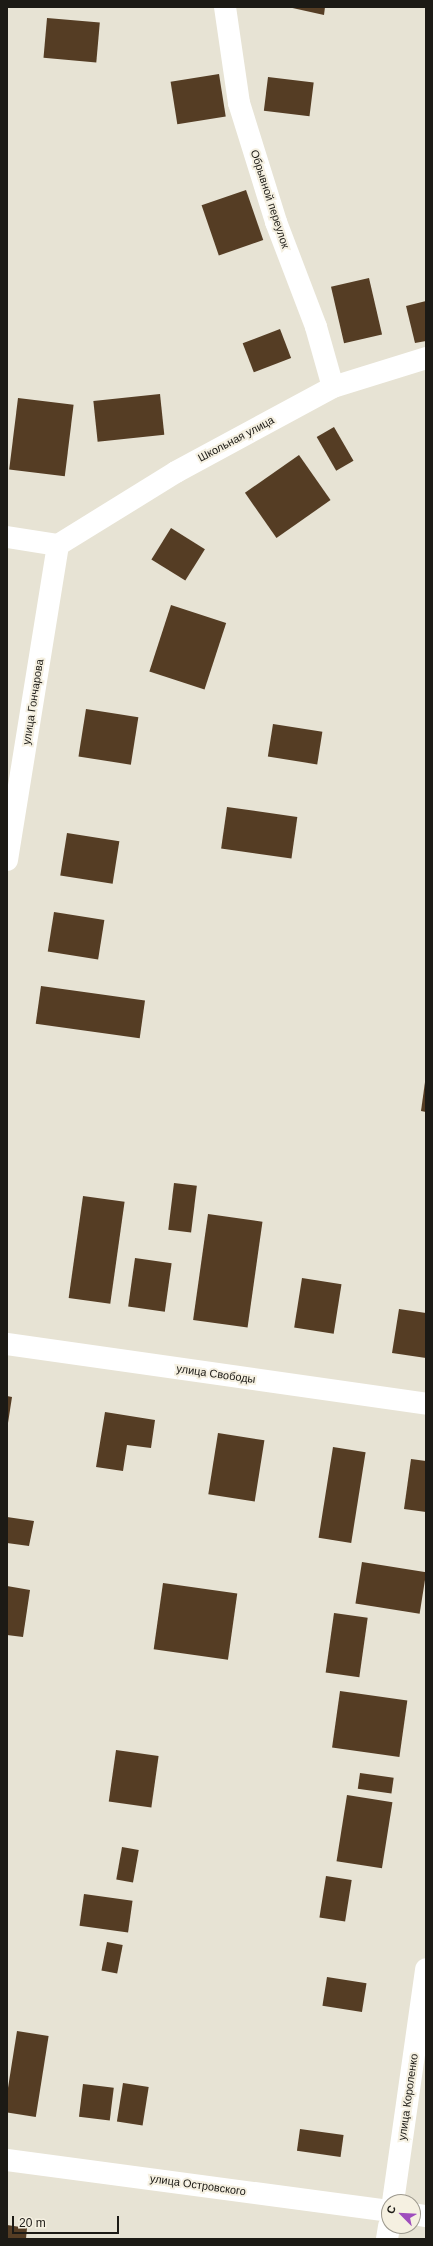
<!DOCTYPE html>
<meta charset="utf-8">
<style>
body{margin:0}
#map{position:relative;width:433px;height:2246px;overflow:hidden;background:#e7e3d4;font-family:Arial,sans-serif}
div>[style]{position:absolute}
.building>*{inset:0;background:#553d24;transform-origin:0 0}
.minor>*{height:22px;margin:-11px;padding:0 11px;transform-origin:11px;border-radius:11px;background:#fff}
span{translate:-50% -50%;white-space:nowrap;text-align:center;line-height:1.15;-webkit-text-stroke:4px #f5f0e1;paint-order:stroke}
.street-label{font-size:11px;color:#1c1a15}
.frame{position:absolute;inset:0;border:8px solid #1c1a15;pointer-events:none}
.north{position:absolute;left:381px;top:2194px;width:40px;height:40px;box-sizing:border-box;background:#f5f0e1;border:1px solid #9e9a8f;border-radius:50%;rotate:294deg;font-size:11px;font-weight:700;line-height:16px;text-align:center;color:#1c1a15}
.north::after{content:'';display:block;margin:auto;width:14px;height:18px;background:#9f4dbd;clip-path:polygon(50% 0,100% 100%,50% 72%,0 100%)}
.scale{position:absolute;left:12px;top:2216px;width:107px;height:18px;box-sizing:border-box;border:2px solid #1c1a15;border-top:0;padding-left:5px;font-size:12px;line-height:14px;white-space:nowrap;color:#1c1a15;-webkit-text-stroke:3px #f5f0e1;paint-order:stroke}
</style>
<div id="map">
<div class="building">
<div style="clip-path:polygon(288px 7px,325px 7px,324px 15px)"></div>
<div style="left:47px;top:18px;width:53px;height:40px;rotate:5deg"></div>
<div style="left:219px;top:74px;width:43px;height:49px;rotate:81deg"></div>
<div style="left:268px;top:77px;width:46px;height:34px;rotate:7deg"></div>
<div style="left:246px;top:190px;width:53px;height:47px;rotate:71deg"></div>
<div style="left:369px;top:278px;width:58px;height:39px;rotate:77deg"></div>
<div style="clip-path:polygon(426px 301px,426px 341px,415px 343px,406px 306px)"></div>
<div style="left:280px;top:329px;width:31px;height:40px;rotate:69deg"></div>
<div style="left:160px;top:394px;width:41px;height:67px;rotate:84deg"></div>
<div style="left:18px;top:398px;width:56px;height:72px;rotate:7deg"></div>
<div style="left:334px;top:427px;width:39px;height:20px;rotate:60deg"></div>
<div style="left:299px;top:455px;width:55px;height:66px;rotate:55deg"></div>
<div style="left:171px;top:528px;width:40px;height:37px;rotate:32deg"></div>
<div style="left:171px;top:605px;width:58px;height:70px;rotate:18deg"></div>
<div style="left:86px;top:709px;width:53px;height:48px;rotate:9deg"></div>
<div style="left:273px;top:724px;width:50px;height:33px;rotate:9deg"></div>
<div style="left:227px;top:807px;width:71px;height:42px;rotate:8deg"></div>
<div style="left:67px;top:833px;width:53px;height:43px;rotate:9deg"></div>
<div style="left:54px;top:912px;width:51px;height:40px;rotate:9deg"></div>
<div style="left:41px;top:986px;width:105px;height:38px;rotate:8deg"></div>
<div style="clip-path:polygon(425px 1082px,426px 1082px,426px 1112px,421px 1111px)"></div>
<div style="left:174px;top:1183px;width:23px;height:47px;rotate:7deg"></div>
<div style="left:83px;top:1196px;width:42px;height:103px;rotate:8deg"></div>
<div style="left:208px;top:1214px;width:55px;height:107px;rotate:8deg"></div>
<div style="left:135px;top:1258px;width:37px;height:49px;rotate:8deg"></div>
<div style="left:302px;top:1278px;width:40px;height:50px;rotate:9deg"></div>
<div style="clip-path:polygon(399px 1309px,426px 1313px,426px 1358px,392px 1353px)"></div>
<div style="clip-path:polygon(7px 1396px,12px 1397px,8px 1423px,7px 1423px)"></div>
<div style="clip-path:polygon(105px 1412px,155px 1420px,151px 1448px,127px 1445px,123px 1471px,96px 1467px)"></div>
<div style="left:218px;top:1433px;width:47px;height:62px;rotate:9deg"></div>
<div style="left:333px;top:1447px;width:33px;height:92px;rotate:9deg"></div>
<div style="clip-path:polygon(411px 1459px,426px 1461px,426px 1512px,404px 1509px)"></div>
<div style="clip-path:polygon(7px 1517px,34px 1521px,29px 1546px,7px 1543px)"></div>
<div style="left:362px;top:1562px;width:65px;height:42px;rotate:9deg"></div>
<div style="left:163px;top:1583px;width:75px;height:67px;rotate:8deg"></div>
<div style="clip-path:polygon(7px 1586px,30px 1590px,23px 1637px,7px 1635px)"></div>
<div style="left:334px;top:1613px;width:34px;height:60px;rotate:8deg"></div>
<div style="left:340px;top:1691px;width:68px;height:57px;rotate:8deg"></div>
<div style="left:116px;top:1750px;width:43px;height:52px;rotate:8deg"></div>
<div style="left:360px;top:1773px;width:34px;height:16px;rotate:8deg"></div>
<div style="left:347px;top:1795px;width:46px;height:67px;rotate:9deg"></div>
<div style="left:122px;top:1847px;width:17px;height:33px;rotate:10deg"></div>
<div style="left:326px;top:1876px;width:26px;height:42px;rotate:9deg"></div>
<div style="left:84px;top:1894px;width:49px;height:32px;rotate:8deg"></div>
<div style="left:107px;top:1942px;width:16px;height:29px;rotate:11deg"></div>
<div style="left:327px;top:1977px;width:40px;height:29px;rotate:9deg"></div>
<div style="left:17px;top:2031px;width:32px;height:82px;rotate:9deg"></div>
<div style="left:123px;top:2083px;width:26px;height:39px;rotate:9deg"></div>
<div style="left:83px;top:2084px;width:31px;height:33px;rotate:7deg"></div>
<div style="left:300px;top:2129px;width:44px;height:22px;rotate:8deg"></div>
<div style="clip-path:polygon(7px 2225px,27px 2228px,26px 2239px,7px 2239px)"></div>
</div>
<div class="minor">
<div style="left:225px;top:7px;width:97px;rotate:81.7deg"></div>
<div style="left:239px;top:103px;width:125px;rotate:72.7deg"></div>
<div style="left:276px;top:222px;width:112px;rotate:69.1deg"></div>
<div style="left:316px;top:327px;width:62px;rotate:74.2deg"></div>
<div style="left:7px;top:537px;width:52px;rotate:8.9deg"></div>
<div style="left:58px;top:545px;width:139px;rotate:-31.7deg"></div>
<div style="left:176px;top:472px;width:179px;rotate:-28.4deg"></div>
<div style="left:333px;top:387px;width:97px;rotate:-17.3deg"></div>
<div style="left:7px;top:860px;width:319px;rotate:-80.8deg"></div>
<div style="left:7px;top:1344px;width:423px;rotate:8.1deg"></div>
<div style="left:7px;top:2160px;width:385px;rotate:7.6deg"></div>
<div style="left:393px;top:2202px;width:235px;rotate:-81.9deg"></div>
<div style="left:413px;top:2214px;width:13px;rotate:9deg"></div>
<div style="left:387px;top:2239px;width:13px;rotate:-81deg"></div>
</div>
<div class="street-label">
<span style="left:270px;top:199px;rotate:72deg">Обрывной переулок</span>
<span style="left:236px;top:439px;rotate:-28deg">Школьная улица</span>
<span style="left:33px;top:702px;rotate:-81deg">улица Гончарова</span>
<span style="left:216px;top:1374px;rotate:8deg">улица Свободы</span>
<span style="left:408px;top:2097px;rotate:-82deg">улица Короленко</span>
<span style="left:198px;top:2185px;rotate:8deg">улица Островского</span>
</div>
<div class="frame"></div>
<div class="north">С</div>
<div class="scale">20 m</div>
</div>
